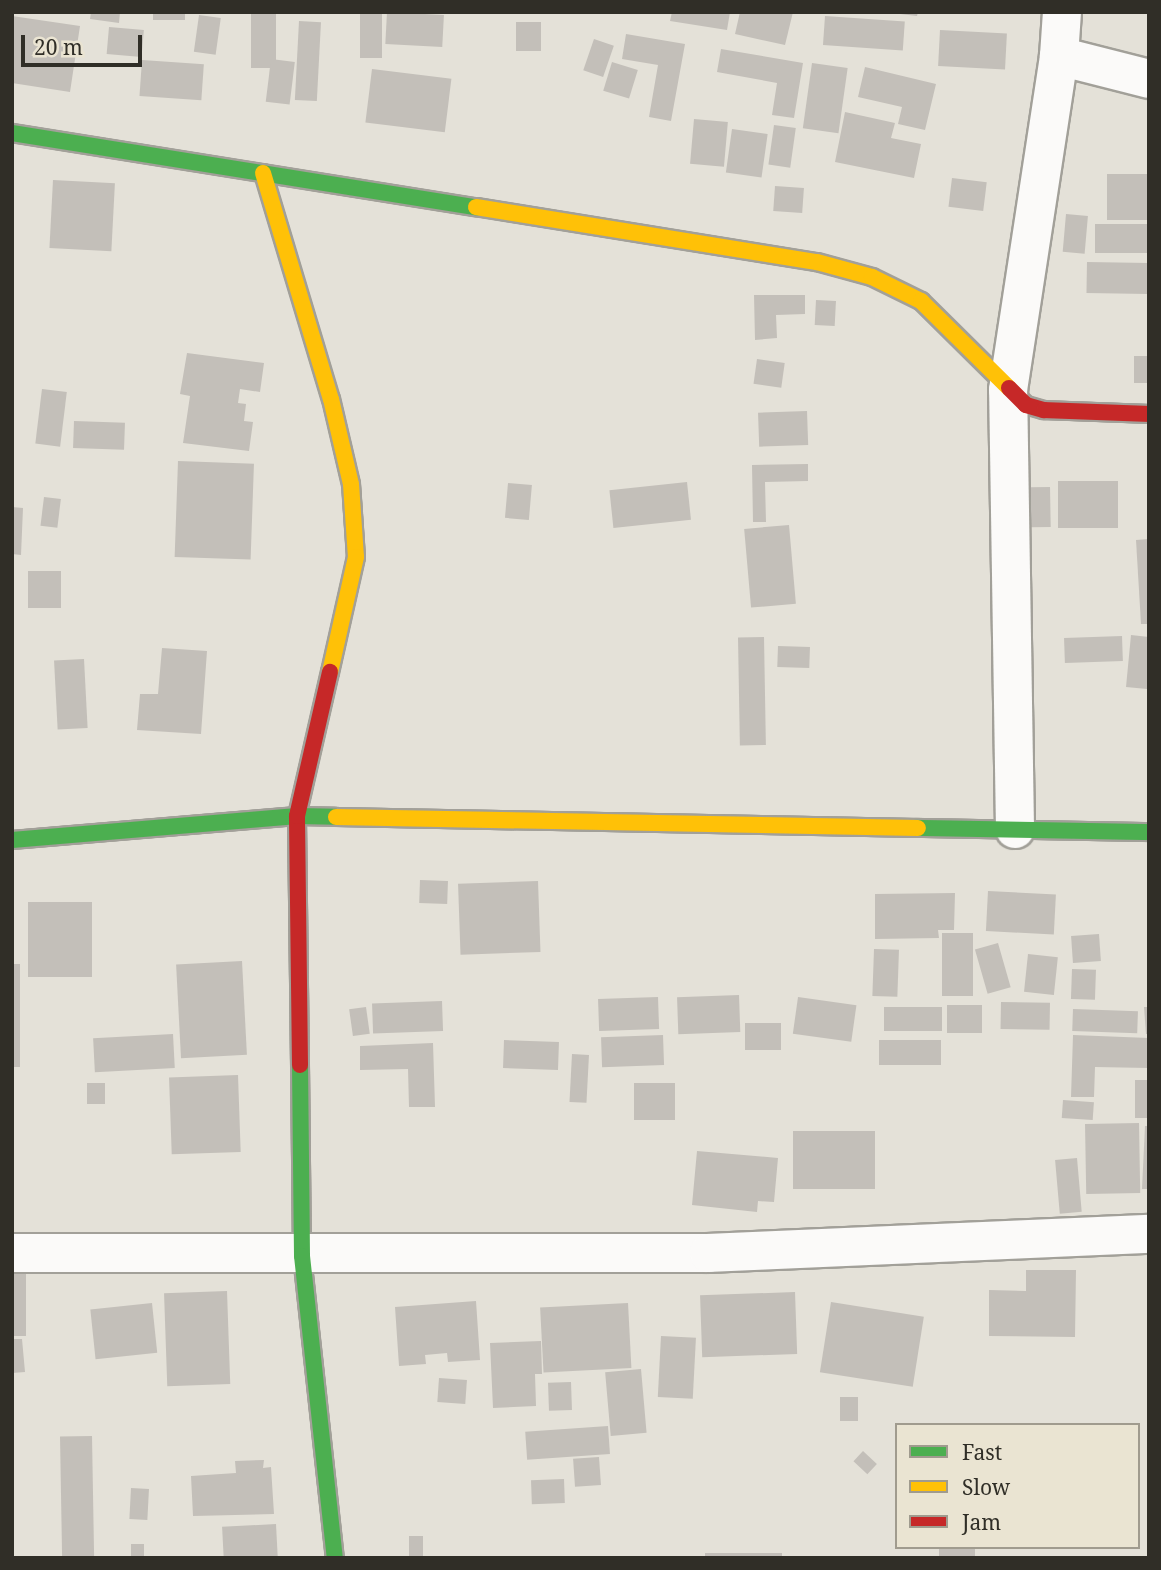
<!DOCTYPE html>
<style>
body{margin:0}
#map{position:relative;width:1161px;height:1570px;overflow:hidden;background:#e4e1d8;font-family:"Noto Serif",serif}
div>[style]{position:absolute}
.building>*{inset:0;background:#c3bfb9;transform-origin:0 0}
.roads{filter:drop-shadow(2px 0 #a2a099) drop-shadow(-2px 0 #a2a099) drop-shadow(0 2px #a2a099) drop-shadow(0 -2px #a2a099)}
.street>*{height:38px;margin:-19px;padding:0 19px;transform-origin:19px;border-radius:19px;background:#fbfaf9}
.fast>*{height:16px;margin:-8px;padding:0 8px;transform-origin:8px;border-radius:8px;background:#4caf50}
.slow>*{height:16px;margin:-8px;padding:0 8px;transform-origin:8px;border-radius:8px;background:#ffc107}
.jam>*{height:16px;margin:-8px;padding:0 8px;transform-origin:8px;border-radius:8px;background:#c62828}
span{translate:-50% -50%;white-space:nowrap;text-align:center;line-height:1.15;-webkit-text-stroke:7px #eae4d2;paint-order:stroke}
.frame{position:absolute;inset:0;border:14px solid #302e27;pointer-events:none}
.legend{position:absolute;left:895px;top:1423px;width:245px;height:126px;box-sizing:border-box;background:#eae4d2;border:2px solid #a09b8e;margin:0;padding:9px 12px;list-style:none;font-size:21px;color:#302e27}
.legend li{display:flex;align-items:center;gap:14px;height:35px}
.legend b{width:35px;border:2px solid #a09b8e}
.scale{position:absolute;left:21px;top:35px;width:121px;height:32px;box-sizing:border-box;border:4px solid #302e27;border-top:0;padding-left:9px;font-size:21px;line-height:24px;white-space:nowrap;color:#302e27;-webkit-text-stroke:5px #eae4d2;paint-order:stroke}
</style>
<div id="map">
<div class="building">
<div style="clip-path:polygon(91px 12px,120px 12px,119px 23px,90px 19px)"></div>
<div style="left:153px;top:12px;width:32px;height:8px"></div>
<div style="left:251px;top:12px;width:25px;height:56px"></div>
<div style="left:360px;top:12px;width:22px;height:46px"></div>
<div style="left:387px;top:12px;width:57px;height:32px;rotate:3deg"></div>
<div style="clip-path:polygon(672px 12px,730px 12px,727px 30px,670px 21px)"></div>
<div style="clip-path:polygon(740px 12px,793px 12px,785px 45px,735px 34px)"></div>
<div style="clip-path:polygon(900px 12px,918px 12px,917px 16px,900px 14px)"></div>
<div style="left:199px;top:15px;width:22px;height:37px;rotate:8deg"></div>
<div style="clip-path:polygon(12px 16px,80px 26px,70px 92px,12px 83px)"></div>
<div style="left:825px;top:16px;width:80px;height:29px;rotate:4deg"></div>
<div style="left:299px;top:21px;width:22px;height:79px;rotate:3deg"></div>
<div style="left:516px;top:22px;width:25px;height:29px"></div>
<div style="left:109px;top:27px;width:35px;height:27px;rotate:5deg"></div>
<div style="left:940px;top:30px;width:67px;height:36px;rotate:3deg"></div>
<div style="clip-path:polygon(626px 34px,685px 44px,671px 121px,649px 117px,658px 65px,622px 59px)"></div>
<div style="left:594px;top:39px;width:21px;height:33px;rotate:19deg"></div>
<div style="clip-path:polygon(721px 49px,803px 63px,794px 118px,772px 115px,777px 83px,717px 72px)"></div>
<div style="left:271px;top:59px;width:24px;height:43px;rotate:7deg"></div>
<div style="left:142px;top:60px;width:62px;height:36px;rotate:4deg"></div>
<div style="left:612px;top:62px;width:27px;height:30px;rotate:17deg"></div>
<div style="left:812px;top:63px;width:36px;height:66px;rotate:8deg"></div>
<div style="clip-path:polygon(865px 67px,936px 84px,925px 130px,898px 124px,902px 107px,858px 97px)"></div>
<div style="left:372px;top:69px;width:80px;height:54px;rotate:7deg"></div>
<div style="clip-path:polygon(845px 112px,895px 123px,891px 138px,921px 144px,914px 178px,835px 162px)"></div>
<div style="left:694px;top:119px;width:34px;height:45px;rotate:5deg"></div>
<div style="left:774px;top:125px;width:22px;height:40px;rotate:8deg"></div>
<div style="left:732px;top:129px;width:36px;height:44px;rotate:8deg"></div>
<div style="left:1107px;top:174px;width:41px;height:46px"></div>
<div style="left:952px;top:178px;width:35px;height:29px;rotate:7deg"></div>
<div style="left:53px;top:180px;width:62px;height:68px;rotate:3deg"></div>
<div style="left:775px;top:186px;width:29px;height:25px;rotate:4deg"></div>
<div style="left:1066px;top:214px;width:22px;height:38px;rotate:5deg"></div>
<div style="left:1095px;top:224px;width:54px;height:29px"></div>
<div style="left:1087px;top:262px;width:62px;height:31px;rotate:1deg"></div>
<div style="clip-path:polygon(754px 295px,805px 295px,805px 314px,776px 315px,777px 338px,755px 340px)"></div>
<div style="left:816px;top:300px;width:20px;height:25px;rotate:3deg"></div>
<div style="clip-path:polygon(187px 353px,264px 363px,260px 392px,240px 389px,238px 403px,246px 404px,244px 421px,253px 422px,249px 451px,183px 443px,190px 396px,180px 394px)"></div>
<div style="left:1134px;top:356px;width:15px;height:27px"></div>
<div style="left:757px;top:359px;width:28px;height:25px;rotate:8deg"></div>
<div style="left:42px;top:389px;width:25px;height:55px;rotate:7deg"></div>
<div style="left:807px;top:411px;width:34px;height:49px;rotate:88deg"></div>
<div style="left:74px;top:421px;width:51px;height:27px;rotate:2deg"></div>
<div style="left:178px;top:461px;width:76px;height:96px;rotate:2deg"></div>
<div style="clip-path:polygon(808px 464px,808px 481px,765px 482px,766px 522px,753px 522px,752px 465px)"></div>
<div style="left:1118px;top:481px;width:47px;height:60px;rotate:90deg"></div>
<div style="left:687px;top:482px;width:38px;height:78px;rotate:84deg"></div>
<div style="left:508px;top:483px;width:24px;height:35px;rotate:5deg"></div>
<div style="left:1050px;top:487px;width:40px;height:20px;rotate:89deg"></div>
<div style="left:44px;top:497px;width:17px;height:29px;rotate:7deg"></div>
<div style="clip-path:polygon(12px 507px,23px 508px,21px 555px,12px 554px)"></div>
<div style="left:789px;top:525px;width:79px;height:45px;rotate:85deg"></div>
<div style="clip-path:polygon(1149px 539px,1149px 624px,1141px 624px,1136px 540px)"></div>
<div style="left:61px;top:571px;width:37px;height:33px;rotate:90deg"></div>
<div style="clip-path:polygon(1131px 635px,1149px 637px,1147px 689px,1126px 687px)"></div>
<div style="left:1122px;top:636px;width:25px;height:58px;rotate:88deg"></div>
<div style="left:764px;top:637px;width:108px;height:26px;rotate:89deg"></div>
<div style="left:778px;top:646px;width:32px;height:21px;rotate:2deg"></div>
<div style="clip-path:polygon(162px 648px,207px 651px,201px 734px,137px 730px,140px 694px,158px 694px)"></div>
<div style="left:84px;top:659px;width:69px;height:30px;rotate:87deg"></div>
<div style="left:420px;top:880px;width:28px;height:23px;rotate:2deg"></div>
<div style="left:538px;top:881px;width:71px;height:80px;rotate:88deg"></div>
<div style="left:988px;top:891px;width:68px;height:40px;rotate:3deg"></div>
<div style="clip-path:polygon(955px 893px,954px 930px,938px 930px,939px 938px,875px 939px,875px 894px)"></div>
<div style="left:28px;top:902px;width:64px;height:75px"></div>
<div style="left:942px;top:933px;width:31px;height:63px"></div>
<div style="left:1099px;top:934px;width:27px;height:28px;rotate:86deg"></div>
<div style="left:998px;top:943px;width:46px;height:24px;rotate:74deg"></div>
<div style="left:874px;top:949px;width:25px;height:47px;rotate:2deg"></div>
<div style="left:1028px;top:954px;width:30px;height:38px;rotate:6deg"></div>
<div style="left:242px;top:961px;width:94px;height:66px;rotate:87deg"></div>
<div style="left:12px;top:964px;width:8px;height:103px"></div>
<div style="left:1072px;top:969px;width:24px;height:30px;rotate:2deg"></div>
<div style="left:739px;top:995px;width:37px;height:62px;rotate:88deg"></div>
<div style="left:658px;top:997px;width:32px;height:60px;rotate:88deg"></div>
<div style="left:798px;top:997px;width:59px;height:37px;rotate:8deg"></div>
<div style="left:442px;top:1001px;width:30px;height:70px;rotate:88deg"></div>
<div style="left:1001px;top:1002px;width:49px;height:27px;rotate:1deg"></div>
<div style="left:947px;top:1005px;width:35px;height:28px"></div>
<div style="left:366px;top:1007px;width:27px;height:17px;rotate:82deg"></div>
<div style="left:884px;top:1007px;width:58px;height:24px"></div>
<div style="clip-path:polygon(1144px 1007px,1149px 1007px,1149px 1034px,1146px 1034px)"></div>
<div style="left:1073px;top:1009px;width:65px;height:22px;rotate:2deg"></div>
<div style="left:781px;top:1023px;width:27px;height:36px;rotate:90deg"></div>
<div style="left:173px;top:1034px;width:34px;height:80px;rotate:87deg"></div>
<div style="left:663px;top:1035px;width:30px;height:62px;rotate:88deg"></div>
<div style="clip-path:polygon(1073px 1035px,1149px 1038px,1149px 1068px,1095px 1067px,1094px 1097px,1071px 1097px)"></div>
<div style="left:504px;top:1040px;width:55px;height:28px;rotate:2deg"></div>
<div style="left:941px;top:1040px;width:25px;height:62px;rotate:90deg"></div>
<div style="clip-path:polygon(433px 1043px,435px 1107px,409px 1107px,408px 1069px,360px 1070px,360px 1046px)"></div>
<div style="left:572px;top:1054px;width:17px;height:48px;rotate:3deg"></div>
<div style="left:238px;top:1075px;width:77px;height:69px;rotate:88deg"></div>
<div style="left:1149px;top:1080px;width:38px;height:14px;rotate:90deg"></div>
<div style="left:87px;top:1083px;width:18px;height:21px"></div>
<div style="left:634px;top:1083px;width:41px;height:37px"></div>
<div style="left:1063px;top:1100px;width:31px;height:18px;rotate:4deg"></div>
<div style="left:1139px;top:1123px;width:70px;height:54px;rotate:89deg"></div>
<div style="clip-path:polygon(1145px 1126px,1149px 1126px,1149px 1189px,1142px 1189px)"></div>
<div style="left:875px;top:1131px;width:58px;height:82px;rotate:90deg"></div>
<div style="clip-path:polygon(697px 1151px,778px 1158px,774px 1202px,758px 1201px,757px 1212px,692px 1205px)"></div>
<div style="left:1077px;top:1158px;width:54px;height:22px;rotate:85deg"></div>
<div style="left:12px;top:1258px;width:14px;height:78px"></div>
<div style="clip-path:polygon(1026px 1270px,1076px 1270px,1075px 1337px,989px 1336px,989px 1290px,1026px 1291px)"></div>
<div style="left:227px;top:1291px;width:93px;height:63px;rotate:88deg"></div>
<div style="left:795px;top:1292px;width:62px;height:95px;rotate:88deg"></div>
<div style="clip-path:polygon(476px 1301px,480px 1360px,448px 1362px,447px 1353px,425px 1355px,426px 1364px,399px 1366px,395px 1307px)"></div>
<div style="left:831px;top:1302px;width:94px;height:71px;rotate:9deg"></div>
<div style="left:152px;top:1303px;width:50px;height:62px;rotate:84deg"></div>
<div style="left:628px;top:1303px;width:65px;height:88px;rotate:87deg"></div>
<div style="left:661px;top:1336px;width:35px;height:61px;rotate:3deg"></div>
<div style="clip-path:polygon(12px 1339px,22px 1339px,25px 1372px,12px 1373px)"></div>
<div style="clip-path:polygon(541px 1341px,542px 1374px,535px 1374px,536px 1406px,493px 1408px,490px 1343px)"></div>
<div style="left:641px;top:1369px;width:64px;height:36px;rotate:85deg"></div>
<div style="left:439px;top:1378px;width:28px;height:24px;rotate:4deg"></div>
<div style="left:571px;top:1382px;width:28px;height:23px;rotate:88deg"></div>
<div style="left:840px;top:1397px;width:18px;height:24px"></div>
<div style="left:608px;top:1426px;width:28px;height:83px;rotate:86deg"></div>
<div style="left:92px;top:1436px;width:122px;height:32px;rotate:89deg"></div>
<div style="left:863px;top:1451px;width:19px;height:14px;rotate:43deg"></div>
<div style="left:599px;top:1457px;width:28px;height:26px;rotate:86deg"></div>
<div style="clip-path:polygon(264px 1460px,263px 1468px,271px 1467px,274px 1514px,193px 1516px,191px 1476px,236px 1473px,235px 1461px)"></div>
<div style="left:564px;top:1479px;width:24px;height:33px;rotate:88deg"></div>
<div style="left:131px;top:1488px;width:18px;height:31px;rotate:3deg"></div>
<div style="left:276px;top:1524px;width:34px;height:54px;rotate:87deg"></div>
<div style="left:409px;top:1536px;width:14px;height:22px"></div>
<div style="left:131px;top:1544px;width:13px;height:14px"></div>
<div style="left:939px;top:1547px;width:36px;height:11px"></div>
<div style="left:705px;top:1553px;width:77px;height:5px"></div>
</div>
<div class="roads">
<div class="street">
<div style="left:1059px;top:56px;width:93px;rotate:14.3deg"></div>
<div style="left:1015px;top:829px;width:439px;rotate:-90.9deg"></div>
<div style="left:1008px;top:390px;width:338px;rotate:-81.3deg"></div>
<div style="left:1059px;top:56px;width:44px;rotate:-86.1deg"></div>
<div style="left:12px;top:1253px;width:697px"></div>
<div style="left:709px;top:1253px;width:440px;rotate:-2.5deg"></div>
</div>
<div class="fast">
<div style="left:12px;top:133px;width:470px;rotate:9.1deg"></div>
<div style="left:918px;top:828px;width:231px;rotate:1deg"></div>
<div style="left:12px;top:840px;width:286px;rotate:-4.8deg"></div>
<div style="left:297px;top:816px;width:39px;rotate:1deg"></div>
<div style="left:300px;top:1065px;width:191px;rotate:89.4deg"></div>
<div style="left:302px;top:1256px;width:304px;rotate:83.8deg"></div>
</div>
<div class="slow">
<div style="left:263px;top:173px;width:236px;rotate:73.3deg"></div>
<div style="left:331px;top:399px;width:87px;rotate:76.8deg"></div>
<div style="left:351px;top:484px;width:73px;rotate:86.1deg"></div>
<div style="left:356px;top:557px;width:118px;rotate:102.7deg"></div>
<div style="left:476px;top:207px;width:345px;rotate:9.2deg"></div>
<div style="left:817px;top:262px;width:57px;rotate:15.3deg"></div>
<div style="left:872px;top:277px;width:55px;rotate:26.1deg"></div>
<div style="left:921px;top:301px;width:124px;rotate:44.7deg"></div>
<div style="left:336px;top:817px;width:582px;rotate:1.08deg"></div>
</div>
<div class="jam">
<div style="left:1009px;top:388px;width:24px;rotate:45deg"></div>
<div style="left:1026px;top:405px;width:19px;rotate:16deg"></div>
<div style="left:1044px;top:410px;width:105px;rotate:2.2deg"></div>
<div style="left:300px;top:1065px;width:249px;rotate:-90.7deg"></div>
<div style="left:297px;top:816px;width:148px;rotate:-77.1deg"></div>
</div>
</div>
<div class="frame"></div>
<ul class="legend">
<li><b style="height:9px;background:#4caf50"></b>Fast</li>
<li><b style="height:9px;background:#ffc107"></b>Slow</li>
<li><b style="height:9px;background:#c62828"></b>Jam</li>
</ul>
<div class="scale">20 m</div>
</div>
